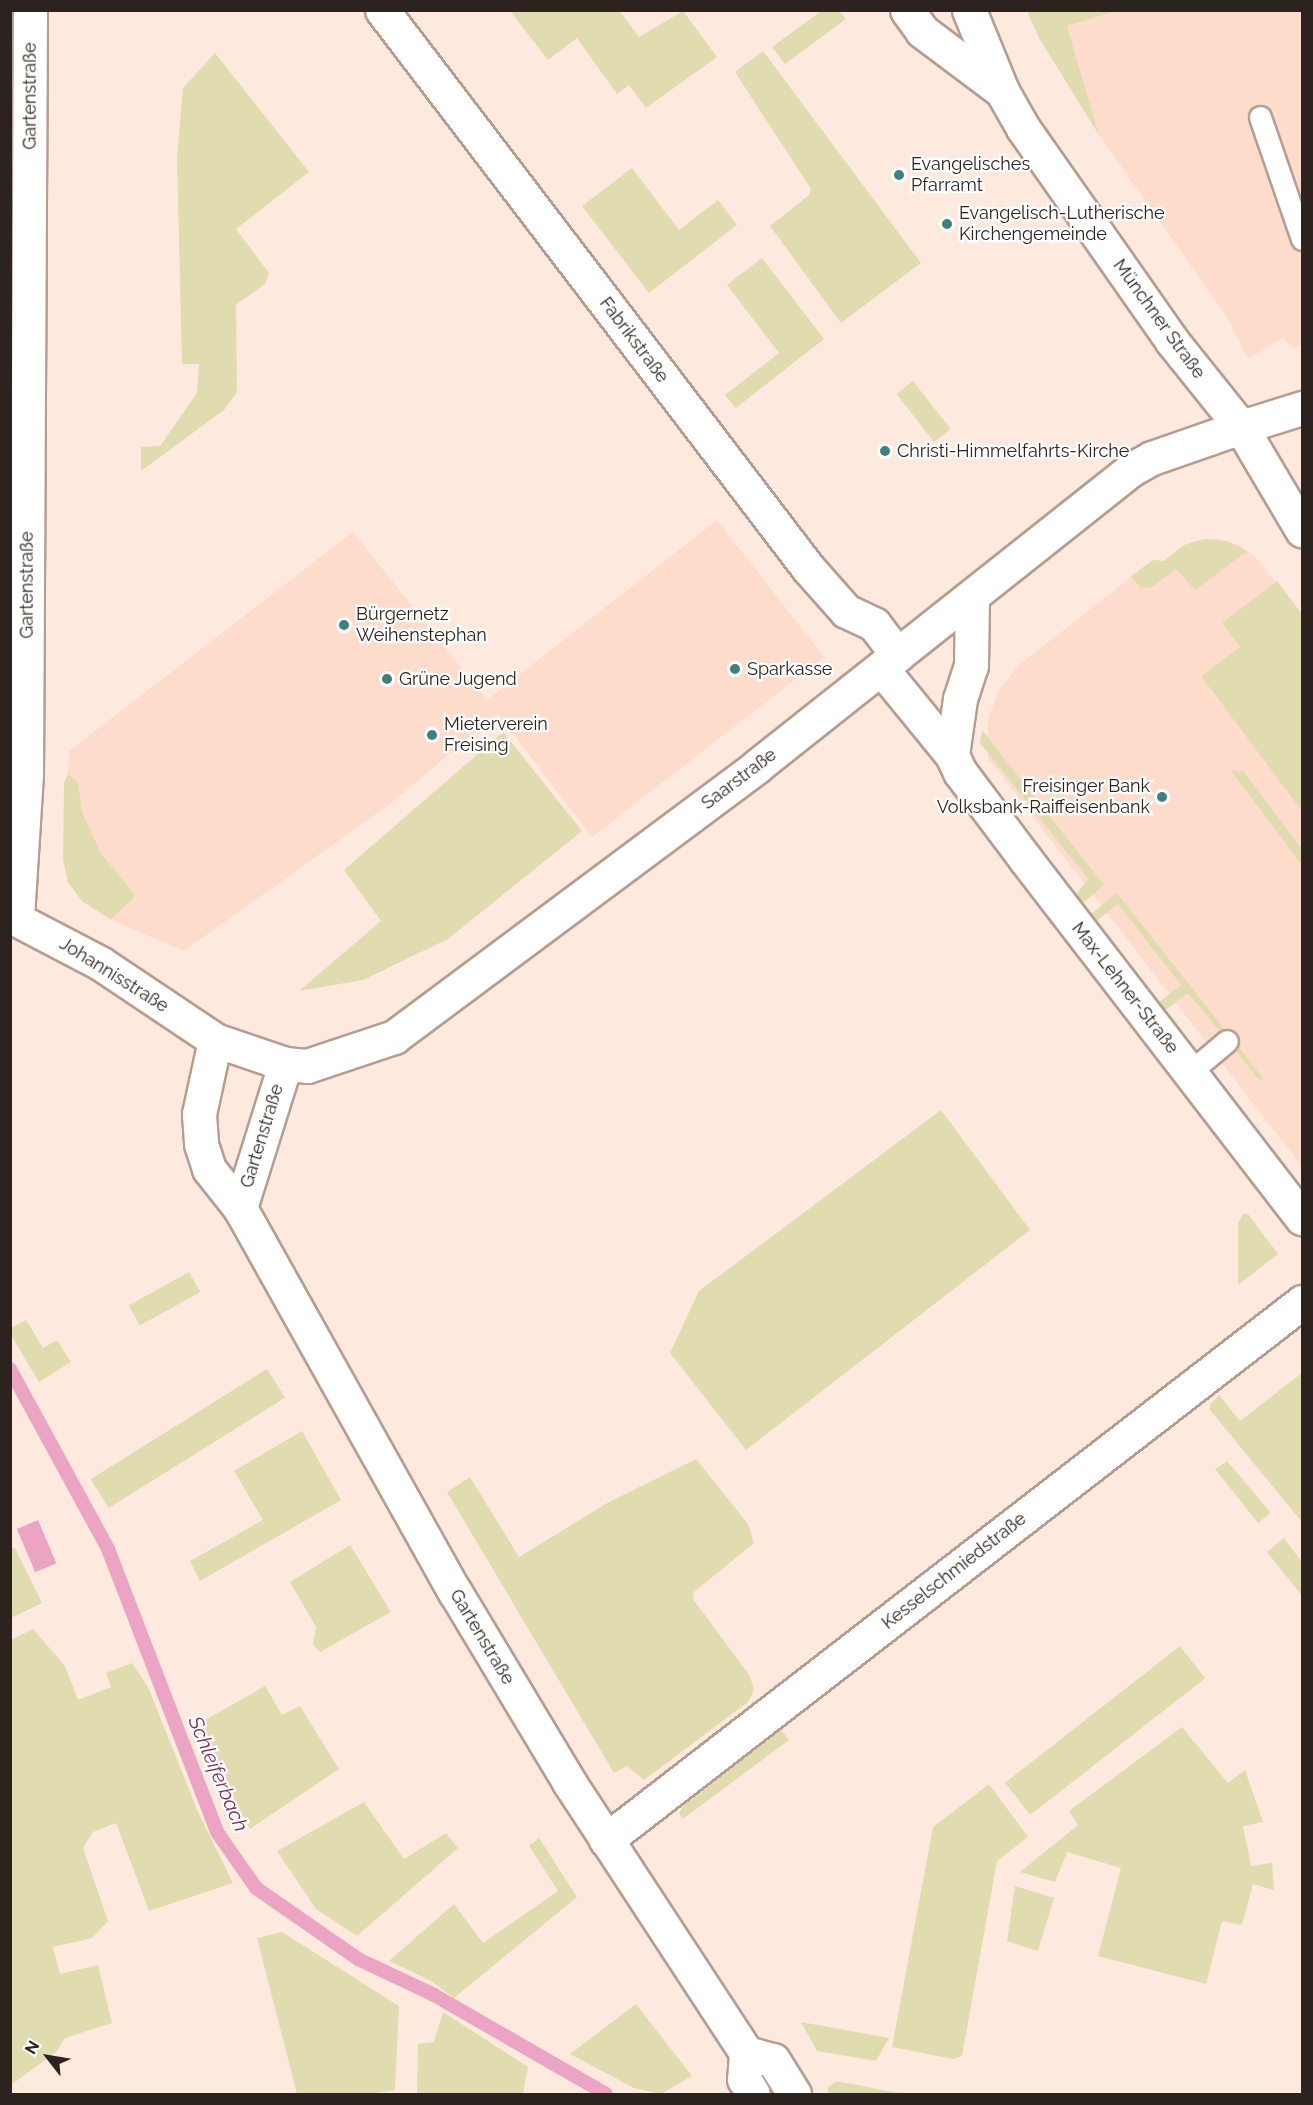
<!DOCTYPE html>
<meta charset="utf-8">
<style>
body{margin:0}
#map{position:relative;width:1313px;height:2105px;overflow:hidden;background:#fee9df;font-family:Raleway,sans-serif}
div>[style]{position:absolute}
.built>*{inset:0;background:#fddccc}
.green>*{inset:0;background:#e1dcb0;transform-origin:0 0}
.water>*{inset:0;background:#eca4c3;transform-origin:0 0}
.stream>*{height:14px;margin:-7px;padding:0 7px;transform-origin:7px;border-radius:7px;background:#eca4c3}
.roads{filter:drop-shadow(2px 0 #b59d91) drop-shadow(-2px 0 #b59d91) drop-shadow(0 2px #b59d91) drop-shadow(0 -2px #b59d91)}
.lane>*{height:21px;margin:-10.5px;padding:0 10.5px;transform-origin:10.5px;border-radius:10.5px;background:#fff}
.street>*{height:33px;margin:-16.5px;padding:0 16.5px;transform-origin:16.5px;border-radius:16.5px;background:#fff}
.secondary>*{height:33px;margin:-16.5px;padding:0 16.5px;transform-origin:16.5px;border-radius:16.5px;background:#fff}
.dots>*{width:16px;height:16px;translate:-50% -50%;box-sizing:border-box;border:3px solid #fff;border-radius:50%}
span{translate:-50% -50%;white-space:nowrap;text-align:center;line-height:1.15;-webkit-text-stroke:4.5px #fff;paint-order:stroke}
.street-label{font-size:18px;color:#2c231e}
.poi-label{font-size:18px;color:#2c231e}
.left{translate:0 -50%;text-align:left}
.right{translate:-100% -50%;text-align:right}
.water-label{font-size:20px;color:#7d2b54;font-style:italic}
.frame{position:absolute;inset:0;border:12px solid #2c231e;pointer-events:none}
.north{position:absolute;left:18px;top:2027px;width:60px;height:60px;-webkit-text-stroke:4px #fff;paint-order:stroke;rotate:301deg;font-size:16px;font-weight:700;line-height:24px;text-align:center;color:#2c231e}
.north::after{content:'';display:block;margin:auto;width:21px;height:27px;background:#2c231e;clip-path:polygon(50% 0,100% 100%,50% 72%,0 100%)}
</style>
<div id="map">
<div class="built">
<div style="clip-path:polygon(1116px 11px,1302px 11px,1302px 345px,1293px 348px,1283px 338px,1248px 359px,1227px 317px,1099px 135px,1067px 26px)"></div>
<div style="clip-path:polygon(717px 520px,824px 657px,592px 837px,498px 714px,387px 806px,184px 951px,107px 918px,82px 901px,68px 882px,63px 859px,69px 751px,353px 532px,487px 700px)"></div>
<div style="clip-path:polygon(1216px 539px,1239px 545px,1255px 557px,1302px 614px,1302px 1167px,988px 758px,988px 719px,999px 690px,1019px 665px,1153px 560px,1164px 561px,1193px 541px)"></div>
</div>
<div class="green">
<div style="clip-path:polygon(510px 11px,620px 11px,639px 37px,683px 11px,717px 57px,646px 108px,629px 85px,617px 94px,577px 38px,548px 60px)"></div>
<div style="clip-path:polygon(821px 11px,839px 11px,846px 19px,785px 64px,772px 47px)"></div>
<div style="clip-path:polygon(1027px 11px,1116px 11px,1067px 26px,1099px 135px,1039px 38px)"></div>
<div style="clip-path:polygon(763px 51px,921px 263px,841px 323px,770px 226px,809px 195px,811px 189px,735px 72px)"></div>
<div style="clip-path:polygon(215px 53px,309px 172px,236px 229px,269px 273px,265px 284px,236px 305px,237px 392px,224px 410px,141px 471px,141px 447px,160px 446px,197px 393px,199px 364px,182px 364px,177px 157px,183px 88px)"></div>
<div style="clip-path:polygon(632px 168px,679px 230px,718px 200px,737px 225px,649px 293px,582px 206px)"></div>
<div style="clip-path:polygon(762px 258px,824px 339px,736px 408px,725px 395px,779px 353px,727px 285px)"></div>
<div style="left:913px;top:381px;width:61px;height:21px;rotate:52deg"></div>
<div style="clip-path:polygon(1205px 539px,1227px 541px,1247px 551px,1195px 590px,1176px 569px,1152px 587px,1141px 588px,1131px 576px,1153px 560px,1164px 561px,1184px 545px)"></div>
<div style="clip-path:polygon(1277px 581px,1302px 614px,1302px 811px,1201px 676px,1240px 647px,1222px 623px)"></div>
<div style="clip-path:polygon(982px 730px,1104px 885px,1083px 903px,1076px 895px,1088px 879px,980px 743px)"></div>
<div style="clip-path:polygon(503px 732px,582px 831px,448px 939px,363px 980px,299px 991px,381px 921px,344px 870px)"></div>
<div style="clip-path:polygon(1230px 770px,1244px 772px,1302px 849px,1302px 865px)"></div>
<div style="clip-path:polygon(68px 774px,78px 782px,82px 812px,100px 852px,134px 894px,133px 899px,111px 919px,82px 901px,68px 882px,63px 859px,64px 783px)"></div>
<div style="clip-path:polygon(1117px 893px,1263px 1078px,1260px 1081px,1188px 993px,1164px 1011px,1158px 1003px,1181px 985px,1118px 904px,1095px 922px,1090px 915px)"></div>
<div style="clip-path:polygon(941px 1110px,1030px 1230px,746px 1450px,670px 1353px,699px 1291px)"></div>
<div style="clip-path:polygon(1243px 1214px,1248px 1214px,1278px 1254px,1238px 1285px,1238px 1223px)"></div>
<div style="left:189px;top:1272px;width:23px;height:69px;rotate:61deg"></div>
<div style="clip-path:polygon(26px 1320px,43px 1348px,57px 1340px,71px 1362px,39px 1382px,11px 1335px,11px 1328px)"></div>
<div style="left:267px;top:1369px;width:34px;height:208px;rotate:58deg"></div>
<div style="clip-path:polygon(1302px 1373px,1302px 1522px,1210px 1410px,1210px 1405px,1219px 1395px,1240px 1421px)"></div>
<div style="clip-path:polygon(302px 1431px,341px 1500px,200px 1581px,190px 1561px,263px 1520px,234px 1471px)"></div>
<div style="clip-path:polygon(696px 1459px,748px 1524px,754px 1543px,694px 1592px,693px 1599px,750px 1676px,754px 1690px,748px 1702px,644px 1780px,627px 1766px,614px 1773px,447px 1492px,470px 1477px,519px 1557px,609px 1502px)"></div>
<div style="clip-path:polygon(1227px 1461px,1271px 1513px,1258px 1523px,1215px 1469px)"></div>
<div style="clip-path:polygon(1284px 1538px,1302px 1562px,1302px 1596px,1267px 1552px)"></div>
<div style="clip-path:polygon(350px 1545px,391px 1612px,320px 1652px,313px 1645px,316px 1627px,290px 1582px)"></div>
<div style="clip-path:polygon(11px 1547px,15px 1548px,42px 1603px,11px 1618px)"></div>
<div style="clip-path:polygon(33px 1629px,65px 1666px,78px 1700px,111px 1687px,106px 1673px,132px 1663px,148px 1687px,199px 1814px,233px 1883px,149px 1911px,116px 1823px,93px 1832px,83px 1848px,108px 1921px,92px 1938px,53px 1947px,60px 1974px,98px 1965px,112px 2023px,65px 2038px,56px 2052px,11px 2085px,11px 1640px)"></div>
<div style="left:1180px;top:1646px;width:41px;height:222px;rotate:52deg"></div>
<div style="clip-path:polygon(265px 1686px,282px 1715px,300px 1706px,339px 1769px,250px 1829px,193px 1727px)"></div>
<div style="clip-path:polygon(1182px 1727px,1228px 1783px,1245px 1770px,1263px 1822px,1243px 1826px,1251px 1866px,1272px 1863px,1274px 1890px,1253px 1884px,1242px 1925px,1222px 1921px,1206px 1984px,1098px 1956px,1121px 1868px,1067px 1852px,1055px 1882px,1020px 1872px,1078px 1825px,1069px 1811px)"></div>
<div style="clip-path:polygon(781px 1730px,789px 1740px,683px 1819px,679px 1814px,683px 1806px)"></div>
<div style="clip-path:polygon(989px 1784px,1028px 1837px,997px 1861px,962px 2056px,953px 2059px,892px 2047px,933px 1827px)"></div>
<div style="clip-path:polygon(364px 1802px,404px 1859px,446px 1833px,458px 1848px,357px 1936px,316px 1909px,277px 1851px)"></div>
<div style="clip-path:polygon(539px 1838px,577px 1897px,454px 1998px,431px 1981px,389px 1961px,454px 1904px,483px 1943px,558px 1891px,529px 1846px)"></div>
<div style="clip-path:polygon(1015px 1886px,1054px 1898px,1038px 1951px,1007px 1941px)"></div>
<div style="clip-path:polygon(282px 1932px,399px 2006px,395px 2090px,370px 2094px,297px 2094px,257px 1938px)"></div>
<div style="clip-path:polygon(636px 2004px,692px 2076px,661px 2094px,634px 2088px,570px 2054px)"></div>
<div style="clip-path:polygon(443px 2012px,528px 2067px,523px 2094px,417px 2094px,418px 2044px,434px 2042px)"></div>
<div style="clip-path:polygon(801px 2022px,889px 2038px,876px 2061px,817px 2051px)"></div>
<div style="clip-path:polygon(835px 2082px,842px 2082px,903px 2094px,828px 2094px,828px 2087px)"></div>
</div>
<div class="water">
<div style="left:38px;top:1520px;width:47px;height:23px;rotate:67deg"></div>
</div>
<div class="stream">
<div style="left:10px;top:1369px;width:205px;rotate:61.4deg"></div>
<div style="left:108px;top:1549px;width:303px;rotate:68.9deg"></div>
<div style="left:217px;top:1832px;width:68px;rotate:55.1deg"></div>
<div style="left:256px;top:1888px;width:124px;rotate:34.8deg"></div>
<div style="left:358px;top:1959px;width:84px;rotate:25.3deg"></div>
<div style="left:434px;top:1995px;width:198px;rotate:29.9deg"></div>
</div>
<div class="roads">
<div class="lane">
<div style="left:1260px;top:117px;width:129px;rotate:71deg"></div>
<div style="left:1190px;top:1072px;width:48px;rotate:-40deg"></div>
</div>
<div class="street">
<div style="left:382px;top:10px;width:702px;rotate:52.64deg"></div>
<div style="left:808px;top:568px;width:57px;rotate:48.5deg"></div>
<div style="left:846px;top:611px;width:31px;rotate:25deg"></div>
<div style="left:874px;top:624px;width:39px;rotate:53deg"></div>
<div style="left:907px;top:10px;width:26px;rotate:54deg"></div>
<div style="left:922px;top:31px;width:100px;rotate:36.9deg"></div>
<div style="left:1241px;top:427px;width:64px;rotate:-17.3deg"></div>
<div style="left:881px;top:668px;width:112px;rotate:50.8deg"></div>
<div style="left:952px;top:755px;width:19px;rotate:65deg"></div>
<div style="left:960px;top:772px;width:110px;rotate:53.1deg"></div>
<div style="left:1026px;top:860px;width:452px;rotate:52.4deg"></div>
<div style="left:952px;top:755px;width:57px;rotate:-81.9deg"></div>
<div style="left:960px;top:699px;width:35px;rotate:-72deg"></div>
<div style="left:971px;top:666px;width:69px;rotate:-89.2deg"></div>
<div style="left:17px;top:917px;width:142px;rotate:-86.4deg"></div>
<div style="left:26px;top:775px;width:765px;rotate:-89.7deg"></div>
<div style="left:215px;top:1040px;width:76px;rotate:102.2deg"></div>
<div style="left:199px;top:1114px;width:30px;rotate:86deg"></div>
<div style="left:201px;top:1144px;width:26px;rotate:72deg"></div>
<div style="left:209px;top:1169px;width:50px;rotate:51.5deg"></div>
<div style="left:240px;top:1208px;width:440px;rotate:60.8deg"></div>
<div style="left:455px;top:1592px;width:222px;rotate:59deg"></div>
<div style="left:569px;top:1782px;width:324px;rotate:56.8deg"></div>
<div style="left:746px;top:2053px;width:26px;rotate:94deg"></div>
<div style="left:744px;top:2079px;width:17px;rotate:59deg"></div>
<div style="left:240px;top:1208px;width:151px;rotate:-72.6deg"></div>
<div style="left:606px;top:1840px;width:880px;rotate:-37.7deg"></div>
<div style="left:746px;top:2053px;width:28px;rotate:15deg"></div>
<div style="left:773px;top:2060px;width:40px;rotate:58deg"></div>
</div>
<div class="secondary">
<div style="left:969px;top:10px;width:87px;rotate:67.8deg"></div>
<div style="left:1002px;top:91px;width:43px;rotate:60.4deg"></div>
<div style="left:1023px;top:128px;width:260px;rotate:55deg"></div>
<div style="left:1172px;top:341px;width:110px;rotate:51.3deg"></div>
<div style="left:1241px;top:427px;width:120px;rotate:59.4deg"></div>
<div style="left:10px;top:916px;width:102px;rotate:27.6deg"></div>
<div style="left:100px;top:963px;width:138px;rotate:33.8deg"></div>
<div style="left:215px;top:1040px;width:74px;rotate:18.9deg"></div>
<div style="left:285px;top:1064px;width:22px;rotate:5deg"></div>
<div style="left:307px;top:1066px;width:92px;rotate:-18.4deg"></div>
<div style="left:394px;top:1037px;width:453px;rotate:-36.7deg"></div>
<div style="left:757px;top:766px;width:476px;rotate:-38.4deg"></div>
<div style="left:1130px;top:470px;width:25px;rotate:-29deg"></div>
<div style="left:1152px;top:458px;width:94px;rotate:-19.2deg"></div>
</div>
</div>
<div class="dots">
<div style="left:899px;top:175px;background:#3d837a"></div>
<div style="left:947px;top:224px;background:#3d837a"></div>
<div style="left:885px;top:451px;background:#3d837a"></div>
<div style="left:344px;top:625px;background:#3d837a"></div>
<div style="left:735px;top:669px;background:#3d837a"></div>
<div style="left:387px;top:679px;background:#3d837a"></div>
<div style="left:432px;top:735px;background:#3d837a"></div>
<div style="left:1162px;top:797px;background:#3d837a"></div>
</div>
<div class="street-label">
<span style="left:30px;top:96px;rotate:-90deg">Gartenstraße</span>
<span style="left:1159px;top:319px;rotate:54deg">Münchner Straße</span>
<span style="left:634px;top:340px;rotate:53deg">Fabrikstraße</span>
<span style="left:27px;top:585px;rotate:-90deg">Gartenstraße</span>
<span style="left:739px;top:779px;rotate:-37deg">Saarstraße</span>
<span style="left:114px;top:975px;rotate:32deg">Johannisstraße</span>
<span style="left:1125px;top:988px;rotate:52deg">Max-Lehner-Straße</span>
<span style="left:262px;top:1136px;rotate:-73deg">Gartenstraße</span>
<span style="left:954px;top:1571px;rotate:-38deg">Kesselschmiedstraße</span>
<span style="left:482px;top:1637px;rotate:59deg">Gartenstraße</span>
</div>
<div class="poi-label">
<span class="left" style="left:911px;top:175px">Evangelisches<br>Pfarramt</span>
<span class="left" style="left:959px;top:224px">Evangelisch-Lutherische<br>Kirchengemeinde</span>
<span class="left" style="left:897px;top:451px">Christi-Himmelfahrts-Kirche</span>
<span class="left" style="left:356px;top:625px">Bürgernetz<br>Weihenstephan</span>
<span class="left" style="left:747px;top:669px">Sparkasse</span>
<span class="left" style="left:399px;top:679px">Grüne Jugend</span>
<span class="left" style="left:444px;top:735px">Mieterverein<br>Freising</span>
<span class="right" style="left:1150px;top:797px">Freisinger Bank<br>Volksbank-Raiffeisenbank</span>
</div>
<div class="water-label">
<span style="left:218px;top:1774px;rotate:67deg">Schleiferbach</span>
</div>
<div class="frame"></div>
<div class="north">N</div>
</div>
